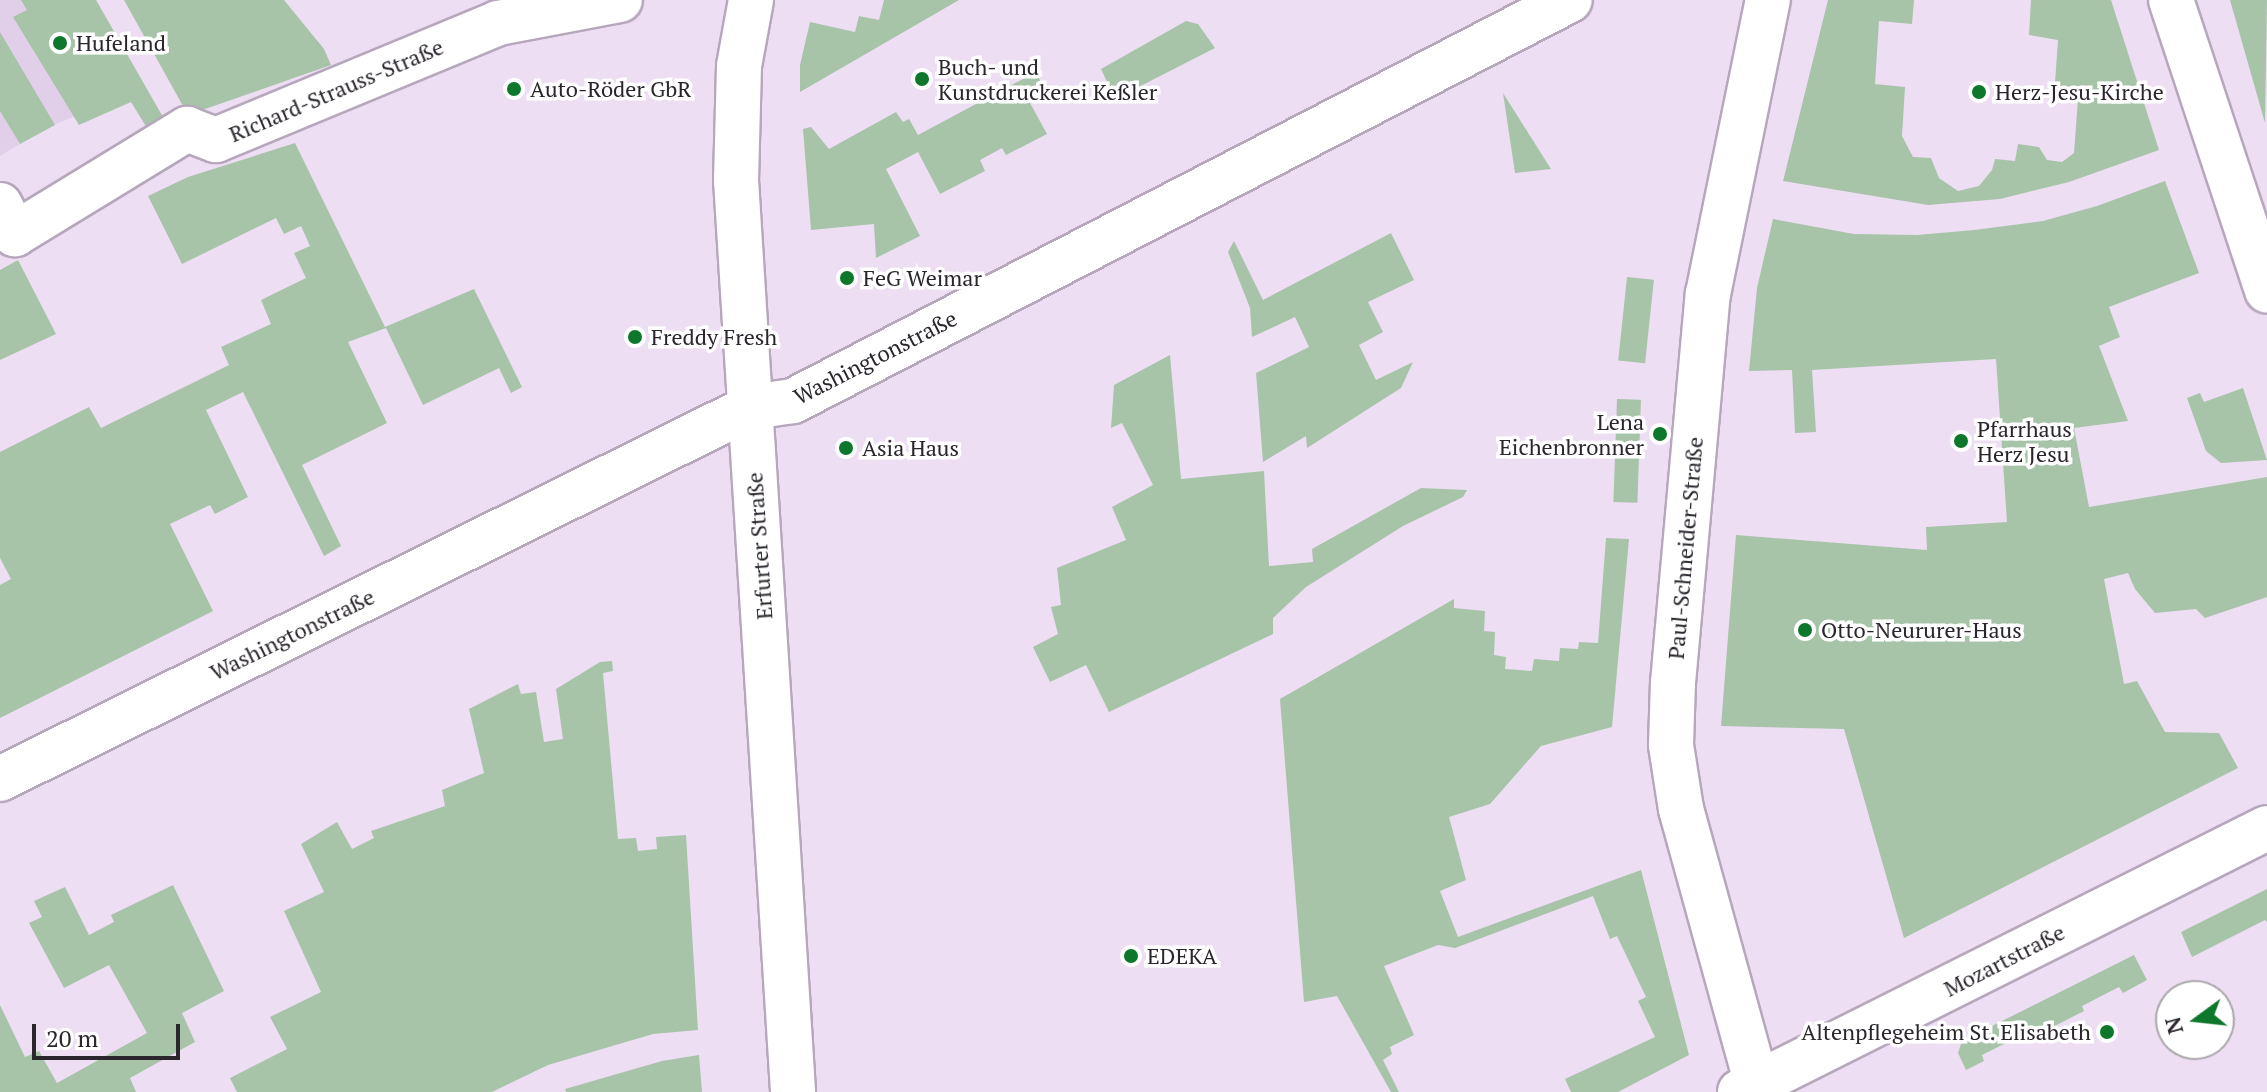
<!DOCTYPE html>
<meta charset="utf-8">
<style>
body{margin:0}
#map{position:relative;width:2267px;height:1092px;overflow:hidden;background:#eddef4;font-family:"PT Serif",serif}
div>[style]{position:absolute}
.built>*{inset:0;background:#e1cfe9}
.green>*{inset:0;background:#a7c4a9;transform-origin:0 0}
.roads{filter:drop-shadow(2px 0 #b6a7bc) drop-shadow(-2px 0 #b6a7bc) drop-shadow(0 2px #b6a7bc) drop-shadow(0 -2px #b6a7bc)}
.minor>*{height:44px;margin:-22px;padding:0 22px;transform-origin:22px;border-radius:22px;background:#fff}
.tertiary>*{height:44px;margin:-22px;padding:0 22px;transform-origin:22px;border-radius:22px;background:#fff}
.dots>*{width:22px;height:22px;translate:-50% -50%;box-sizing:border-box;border:4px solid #fff;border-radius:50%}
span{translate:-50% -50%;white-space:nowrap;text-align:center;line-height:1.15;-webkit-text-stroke:7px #fff;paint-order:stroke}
.poi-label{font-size:22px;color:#2b262e}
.left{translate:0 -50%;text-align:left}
.right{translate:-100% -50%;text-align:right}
.street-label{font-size:22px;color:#2b262e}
.north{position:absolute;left:2155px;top:980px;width:80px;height:80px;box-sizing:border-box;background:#fff;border:2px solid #aaa8ab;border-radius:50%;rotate:255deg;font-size:22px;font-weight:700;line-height:32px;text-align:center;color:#2b262e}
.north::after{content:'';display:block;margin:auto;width:28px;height:36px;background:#0d772b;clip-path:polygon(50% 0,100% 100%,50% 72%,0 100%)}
.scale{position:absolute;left:32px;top:1024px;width:148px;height:36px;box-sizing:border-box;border:4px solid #2b262e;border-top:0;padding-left:10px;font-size:24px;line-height:28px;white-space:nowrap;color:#2b262e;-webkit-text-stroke:6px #fff;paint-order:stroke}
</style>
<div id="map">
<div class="built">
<div style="clip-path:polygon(0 0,96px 0,144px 86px,47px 128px,0 156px)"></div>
</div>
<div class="green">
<div style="clip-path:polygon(21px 0,96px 0,167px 124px,150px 133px,131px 102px,79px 125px,13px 17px,27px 10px)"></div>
<div style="clip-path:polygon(124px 0,284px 0,324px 49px,331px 65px,188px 115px)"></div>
<div style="clip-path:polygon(884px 0,959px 0,800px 92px,800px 65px,810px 22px,855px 32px,859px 16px,879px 20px)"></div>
<div style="clip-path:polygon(1828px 0,1914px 0,1912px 24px,1879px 21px,1875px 84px,1905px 87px,1902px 136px,1913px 157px,1931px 158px,1939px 178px,1958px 191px,1979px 186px,1992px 170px,1995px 159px,2015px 161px,2018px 144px,2039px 147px,2047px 160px,2062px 162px,2074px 153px,2078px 99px,2054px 97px,2058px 40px,2029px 35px,2031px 0,2111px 0,2159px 150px,2069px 182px,2000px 199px,1928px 205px,1783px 181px)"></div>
<div style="clip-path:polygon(2230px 0,2267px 0,2265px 123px)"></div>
<div style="clip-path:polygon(1186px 21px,1198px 24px,1215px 48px,1115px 99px,1101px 69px)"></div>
<div style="clip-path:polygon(0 32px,55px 125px,20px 144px,0 111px)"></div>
<div style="clip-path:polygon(1036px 72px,1045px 91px,1029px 101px,1047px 134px,1006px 155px,1002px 148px,980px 160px,985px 171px,940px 194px,918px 152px,886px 169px,920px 236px,876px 258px,874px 224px,811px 230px,803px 129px,811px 127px,829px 149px,896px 112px,903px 122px,909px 119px,918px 135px)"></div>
<div style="clip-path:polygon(1503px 93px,1551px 169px,1515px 173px)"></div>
<div style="clip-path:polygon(295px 143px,385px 327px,474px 289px,522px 387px,511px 393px,499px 368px,423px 405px,386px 328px,348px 342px,387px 423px,302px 465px,341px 546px,324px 556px,243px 392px,206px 410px,248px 497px,215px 514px,210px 505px,170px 524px,213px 611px,0 718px,0 585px,11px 579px,0 558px,0 452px,89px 407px,101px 428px,229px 365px,221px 347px,271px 324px,261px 300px,306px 278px,294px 253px,310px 246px,301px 226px,284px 234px,276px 218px,182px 264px,148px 196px,188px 177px)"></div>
<div style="clip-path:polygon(2165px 181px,2199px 273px,2109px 307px,2120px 337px,2099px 346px,2128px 421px,2074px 428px,2089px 507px,2267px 477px,2267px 597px,2205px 618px,2196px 609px,2155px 613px,2135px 589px,2128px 573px,2104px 579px,2124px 684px,2137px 681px,2165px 732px,2219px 733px,2238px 768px,1904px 938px,1844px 729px,1721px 726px,1736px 535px,1927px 550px,1926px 527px,2007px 522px,1996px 359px,1812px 370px,1816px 432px,1795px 433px,1792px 370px,1749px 371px,1757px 288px,1773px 219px,1854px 234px,1917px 235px,1974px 230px,2043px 221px,2097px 206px)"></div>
<div style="clip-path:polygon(1391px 233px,1414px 280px,1368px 302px,1383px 332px,1359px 345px,1376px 380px,1413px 362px,1401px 388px,1307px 448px,1306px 436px,1263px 462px,1256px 373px,1309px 347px,1295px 317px,1252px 337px,1250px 308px,1228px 252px,1234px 241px,1263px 300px)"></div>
<div style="clip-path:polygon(18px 260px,56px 334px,0 360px,0 270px)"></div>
<div style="left:1627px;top:277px;width:27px;height:84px;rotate:6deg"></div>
<div style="clip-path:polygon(1170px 355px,1181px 479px,1264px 471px,1269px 566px,1313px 562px,1312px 549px,1421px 488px,1467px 490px,1463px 497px,1403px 526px,1306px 587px,1273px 618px,1273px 634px,1109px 712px,1086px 665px,1050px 682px,1033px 647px,1058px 634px,1051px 607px,1061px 605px,1057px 568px,1126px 540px,1112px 507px,1153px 485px,1122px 423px,1111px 428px,1114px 385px)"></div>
<div style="clip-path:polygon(2243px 388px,2267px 460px,2221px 463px,2206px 451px,2187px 398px,2200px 393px,2204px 402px)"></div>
<div style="left:1617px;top:399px;width:24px;height:103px;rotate:2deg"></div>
<div style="clip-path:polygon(1606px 538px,1629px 539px,1612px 727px,1541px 746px,1490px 804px,1449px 817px,1466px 880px,1440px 891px,1458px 937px,1641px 870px,1689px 1055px,1618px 1092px,1571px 1092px,1565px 1079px,1655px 1037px,1638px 1001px,1646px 997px,1617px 936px,1610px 939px,1593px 896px,1455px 948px,1438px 945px,1384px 966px,1414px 1035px,1390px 1047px,1392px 1054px,1383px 1060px,1399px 1092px,1391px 1092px,1337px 996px,1304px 1002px,1280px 699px,1454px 599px,1454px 608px,1485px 611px,1484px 631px,1495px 632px,1494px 655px,1506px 657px,1505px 669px,1532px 671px,1534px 659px,1559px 661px,1560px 648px,1578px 649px,1579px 642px,1598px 643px)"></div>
<div style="clip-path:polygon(612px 661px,613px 671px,603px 673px,618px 839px,636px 838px,638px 851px,657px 849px,656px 837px,686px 835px,698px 1030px,653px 1034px,548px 1065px,492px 1092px,237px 1092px,230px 1078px,287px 1049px,270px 1017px,321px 992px,284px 911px,324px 892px,301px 844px,337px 822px,352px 849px,374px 838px,371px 831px,445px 806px,442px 790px,484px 773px,469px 709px,518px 684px,521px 694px,536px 692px,544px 742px,563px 739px,556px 689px,600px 662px)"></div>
<div style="clip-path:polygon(173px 885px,224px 991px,182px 1013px,195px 1042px,130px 1078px,136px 1092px,0 1092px,0 1005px,25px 1057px,39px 1051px,57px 1083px,147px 1033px,109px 965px,64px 988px,29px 923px,42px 917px,34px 901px,65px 887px,89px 935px,114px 922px,111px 915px)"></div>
<div style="clip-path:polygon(2267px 889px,2267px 922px,2265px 920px,2192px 957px,2181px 932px)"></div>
<div style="clip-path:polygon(2134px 955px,2147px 980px,2123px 993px,2119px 987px,2082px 1006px,2084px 1011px,2023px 1042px,2020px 1036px,1982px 1055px,1984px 1061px,1966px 1070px,1958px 1053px,1962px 1041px)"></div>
<div style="clip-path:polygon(699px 1055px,702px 1092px,566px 1092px,565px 1089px,662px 1061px)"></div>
</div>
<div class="roads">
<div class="minor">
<div style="left:2171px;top:0;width:306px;rotate:71.7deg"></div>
<div style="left:0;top:205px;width:33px;rotate:63deg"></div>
<div style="left:15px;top:234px;width:202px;rotate:-31.4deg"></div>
<div style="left:187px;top:129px;width:31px;rotate:21deg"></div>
<div style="left:216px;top:140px;width:305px;rotate:-22.5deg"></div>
<div style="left:498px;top:23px;width:124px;rotate:-10.7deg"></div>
<div style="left:0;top:779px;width:838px;rotate:-26.35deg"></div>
<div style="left:751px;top:407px;width:42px;rotate:-8.1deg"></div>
<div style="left:793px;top:401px;width:874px;rotate:-27.3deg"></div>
<div style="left:1740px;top:1092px;width:589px;rotate:-26.61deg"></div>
<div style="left:1759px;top:1092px;width:294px;rotate:-105.4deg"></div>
<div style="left:1681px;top:809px;width:65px;rotate:-98.9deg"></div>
<div style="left:1671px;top:745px;width:62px;rotate:-88.2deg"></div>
<div style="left:1673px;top:683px;width:391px;rotate:-84.9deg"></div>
<div style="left:1708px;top:294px;width:300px;rotate:-78.5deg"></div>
</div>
<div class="tertiary">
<div style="left:751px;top:0;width:67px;rotate:100.3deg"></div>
<div style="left:739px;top:66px;width:114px;rotate:91.5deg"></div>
<div style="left:736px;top:180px;width:914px;rotate:86.42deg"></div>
</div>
</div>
<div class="dots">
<div style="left:60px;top:43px;background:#0d772b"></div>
<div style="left:922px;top:79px;background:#0d772b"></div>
<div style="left:514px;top:89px;background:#0d772b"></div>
<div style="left:1979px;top:92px;background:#0d772b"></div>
<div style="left:847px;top:278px;background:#0d772b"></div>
<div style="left:635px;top:337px;background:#0d772b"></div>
<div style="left:1660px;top:434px;background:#0d772b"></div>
<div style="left:1961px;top:441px;background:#0d772b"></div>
<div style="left:846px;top:448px;background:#0d772b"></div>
<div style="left:1805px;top:630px;background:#0d772b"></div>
<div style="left:1131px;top:956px;background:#0d772b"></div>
<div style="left:2107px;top:1032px;background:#0d772b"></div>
</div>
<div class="poi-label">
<span class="left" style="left:76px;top:43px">Hufeland</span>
<span class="left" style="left:938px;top:79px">Buch- und<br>Kunstdruckerei Keßler</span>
<span class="left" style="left:530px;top:89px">Auto-Röder GbR</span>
<span class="left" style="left:1995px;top:92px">Herz-Jesu-Kirche</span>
<span class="left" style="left:863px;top:278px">FeG Weimar</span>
<span class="left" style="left:651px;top:337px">Freddy Fresh</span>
<span class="right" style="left:1644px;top:434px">Lena<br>Eichenbronner</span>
<span class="left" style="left:1977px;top:441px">Pfarrhaus<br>Herz Jesu</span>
<span class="left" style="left:862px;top:448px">Asia Haus</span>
<span class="left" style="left:1821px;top:630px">Otto-Neururer-Haus</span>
<span class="left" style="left:1147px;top:956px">EDEKA</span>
<span class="right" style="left:2091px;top:1032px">Altenpflegeheim St. Elisabeth</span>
</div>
<div class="street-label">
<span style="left:336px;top:90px;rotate:-23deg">Richard-Strauss-Straße</span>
<span style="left:875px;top:357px;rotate:-27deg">Washingtonstraße</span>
<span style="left:759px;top:546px;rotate:-94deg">Erfurter Straße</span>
<span style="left:1685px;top:548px;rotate:-85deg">Paul-Schneider-Straße</span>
<span style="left:292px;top:634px;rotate:-26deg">Washingtonstraße</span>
<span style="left:2004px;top:960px;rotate:-27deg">Mozartstraße</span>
</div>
<div class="north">N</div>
<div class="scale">20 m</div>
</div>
